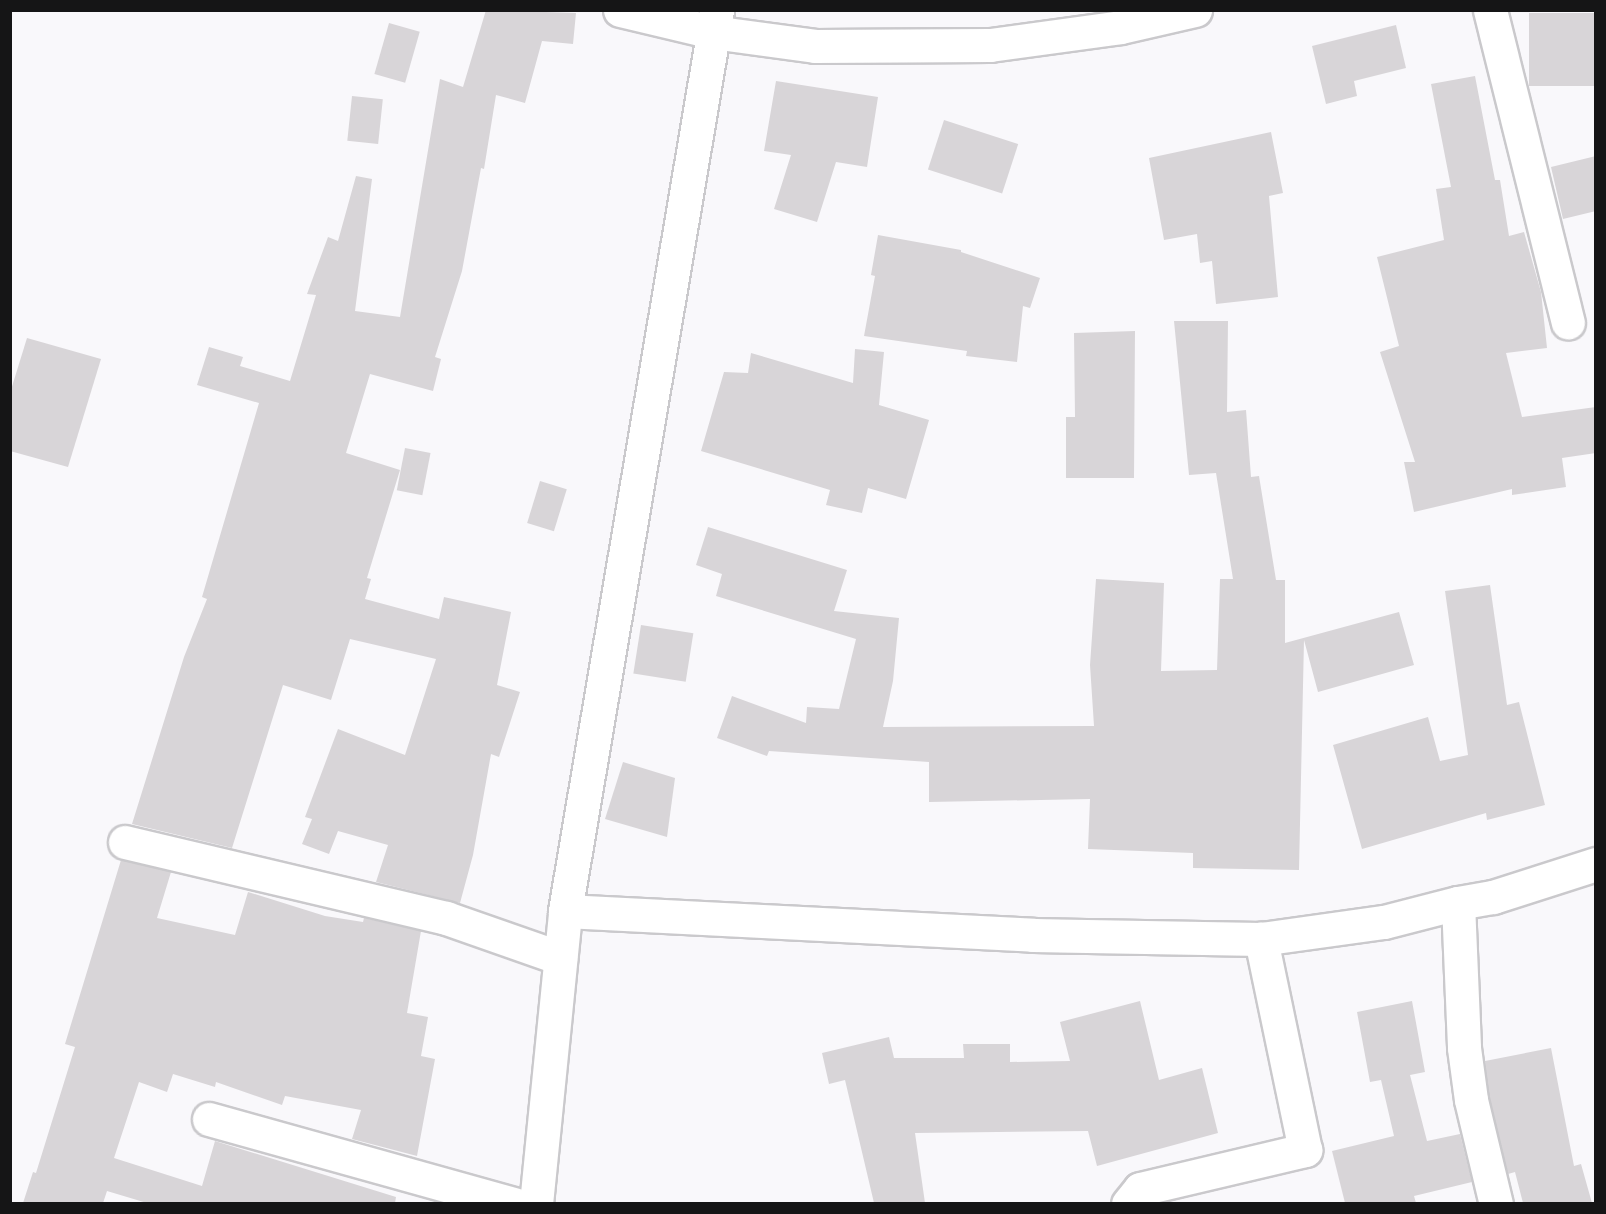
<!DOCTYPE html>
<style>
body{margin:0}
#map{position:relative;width:1606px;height:1214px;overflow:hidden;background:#f9f8fb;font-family:Commissioner,sans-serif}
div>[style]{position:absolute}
.building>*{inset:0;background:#d8d5d8;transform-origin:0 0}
.roads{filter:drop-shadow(2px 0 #cac9cc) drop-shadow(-2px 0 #cac9cc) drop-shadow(0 2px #cac9cc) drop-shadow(0 -2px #cac9cc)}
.minor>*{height:33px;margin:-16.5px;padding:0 16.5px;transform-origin:16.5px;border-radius:16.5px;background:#fff}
span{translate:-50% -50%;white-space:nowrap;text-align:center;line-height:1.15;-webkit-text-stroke:4.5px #fff;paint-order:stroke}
.frame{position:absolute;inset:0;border:12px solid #151516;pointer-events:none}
</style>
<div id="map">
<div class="building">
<div style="clip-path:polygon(486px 10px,576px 13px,573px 44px,542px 41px,525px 103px,496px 95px,484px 169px,481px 168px,462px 271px,435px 357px,441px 359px,433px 391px,370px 374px,346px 453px,400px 470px,367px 578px,371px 579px,365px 599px,439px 619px,444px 597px,511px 612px,497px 685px,520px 692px,499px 757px,491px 754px,473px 855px,460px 903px,376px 882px,388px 845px,338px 831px,329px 854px,302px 844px,312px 819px,305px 817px,338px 729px,405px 755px,436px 659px,350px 639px,331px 700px,283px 685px,232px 848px,132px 824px,184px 657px,207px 599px,202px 597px,259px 403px,197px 385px,209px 347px,243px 357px,240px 366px,290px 381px,316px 295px,307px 294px,328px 237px,338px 241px,356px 176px,372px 179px,355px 311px,400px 317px,440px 79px,463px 87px)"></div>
<div style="left:1596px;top:13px;width:73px;height:67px;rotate:90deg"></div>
<div style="left:389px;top:23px;width:32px;height:53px;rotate:16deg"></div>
<div style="clip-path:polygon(1396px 25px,1406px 68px,1354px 81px,1357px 96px,1326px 104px,1312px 46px)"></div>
<div style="clip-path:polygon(1475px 76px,1495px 180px,1500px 180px,1509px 236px,1524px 232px,1541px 292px,1547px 348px,1506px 353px,1522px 417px,1596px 407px,1596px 453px,1562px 458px,1566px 487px,1512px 495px,1512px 489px,1414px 512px,1404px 462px,1415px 462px,1380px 352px,1399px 346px,1377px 257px,1444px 240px,1436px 189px,1451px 187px,1431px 84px)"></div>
<div style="clip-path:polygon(776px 81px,878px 97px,867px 167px,836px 162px,817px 222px,774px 209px,791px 155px,764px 151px)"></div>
<div style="left:352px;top:96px;width:31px;height:45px;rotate:6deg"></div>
<div style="left:944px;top:120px;width:78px;height:52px;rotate:18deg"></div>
<div style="clip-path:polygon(1271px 132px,1283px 193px,1269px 196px,1278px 297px,1216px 304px,1212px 261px,1200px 263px,1197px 234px,1164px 240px,1149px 158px)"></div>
<div style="clip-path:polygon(1596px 156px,1596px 211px,1563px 219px,1551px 167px)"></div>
<div style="clip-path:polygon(878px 235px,961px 250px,961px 252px,1040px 278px,1030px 308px,1023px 306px,1017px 362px,966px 356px,967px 351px,864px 336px,875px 276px,871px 275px)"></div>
<div style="clip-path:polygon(1174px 321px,1228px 321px,1227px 412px,1246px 410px,1251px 477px,1259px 476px,1276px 580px,1285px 580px,1285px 643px,1399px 612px,1414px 665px,1318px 692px,1304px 640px,1299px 870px,1193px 868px,1193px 853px,1088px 849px,1090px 799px,929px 802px,929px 762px,769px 751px,767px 756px,717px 738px,732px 696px,806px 723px,807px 707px,839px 709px,856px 639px,716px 596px,722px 574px,696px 565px,708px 527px,847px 570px,834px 611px,899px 618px,893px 681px,883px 727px,1094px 726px,1090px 665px,1096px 579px,1164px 583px,1161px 671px,1217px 670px,1220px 579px,1233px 579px,1216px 473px,1189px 475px)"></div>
<div style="clip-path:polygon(1135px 331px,1134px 478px,1066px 478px,1066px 417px,1075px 417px,1074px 333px)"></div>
<div style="clip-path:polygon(27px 338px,101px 359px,68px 467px,10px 451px,10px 393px)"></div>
<div style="clip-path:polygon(855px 349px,884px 352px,879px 405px,929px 420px,906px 499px,868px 488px,862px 513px,826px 505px,830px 490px,701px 451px,724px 372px,748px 373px,751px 353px,853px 383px)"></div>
<div style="left:405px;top:448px;width:26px;height:43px;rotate:11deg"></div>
<div style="left:540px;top:481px;width:28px;height:44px;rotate:17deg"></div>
<div style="clip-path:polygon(1490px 585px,1507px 705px,1519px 702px,1545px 805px,1487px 820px,1486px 813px,1362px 849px,1333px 745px,1428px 717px,1440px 761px,1468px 755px,1445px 591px)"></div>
<div style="left:641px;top:625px;width:53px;height:49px;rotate:9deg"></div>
<div style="clip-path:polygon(623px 762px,675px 778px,667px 837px,605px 819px)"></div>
<div style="clip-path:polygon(121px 860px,171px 872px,157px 918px,235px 935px,248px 892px,325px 916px,363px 922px,364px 918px,421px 931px,407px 1013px,428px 1017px,421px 1056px,435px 1059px,417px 1156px,352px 1139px,361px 1110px,285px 1096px,282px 1105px,216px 1082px,215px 1087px,173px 1074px,167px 1092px,139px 1082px,114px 1158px,202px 1186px,215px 1141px,396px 1197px,395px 1203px,147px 1203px,107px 1191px,103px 1203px,23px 1203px,33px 1172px,36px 1173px,75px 1047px,65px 1044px)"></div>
<div style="clip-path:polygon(1140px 1001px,1159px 1080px,1202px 1068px,1218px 1133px,1097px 1166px,1088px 1131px,915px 1133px,925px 1203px,874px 1203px,845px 1080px,829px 1084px,822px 1053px,889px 1037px,894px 1058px,964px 1058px,963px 1044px,1010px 1044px,1010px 1062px,1070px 1061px,1060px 1022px)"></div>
<div style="clip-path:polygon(1412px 1001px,1425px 1072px,1410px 1075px,1427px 1141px,1460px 1134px,1472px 1182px,1414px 1196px,1416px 1203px,1345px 1203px,1332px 1151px,1394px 1136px,1381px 1080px,1370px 1082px,1357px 1012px)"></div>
<div style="clip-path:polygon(1551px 1048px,1574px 1166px,1581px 1164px,1592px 1203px,1523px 1203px,1515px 1172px,1508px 1174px,1489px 1097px,1485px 1061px)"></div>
</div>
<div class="roads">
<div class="minor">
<div style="left:620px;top:10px;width:95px;rotate:13.4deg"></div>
<div style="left:712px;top:32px;width:104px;rotate:7.7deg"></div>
<div style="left:815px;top:46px;width:175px;rotate:-0.3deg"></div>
<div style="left:990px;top:45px;width:132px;rotate:-7.8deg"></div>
<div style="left:1121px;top:27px;width:76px;rotate:-12.9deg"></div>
<div style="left:1490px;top:10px;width:322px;rotate:76deg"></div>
<div style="left:125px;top:842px;width:330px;rotate:13.3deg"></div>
<div style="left:446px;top:918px;width:121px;rotate:19.3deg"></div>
<div style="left:1458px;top:903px;width:145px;rotate:87.6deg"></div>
<div style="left:1464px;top:1048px;width:52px;rotate:82.3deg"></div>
<div style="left:1471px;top:1100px;width:107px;rotate:76.5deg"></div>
<div style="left:565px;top:911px;width:469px;rotate:2.9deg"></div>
<div style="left:1033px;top:935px;width:228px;rotate:1deg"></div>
<div style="left:1261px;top:939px;width:124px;rotate:-7.9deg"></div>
<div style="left:1384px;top:922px;width:76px;rotate:-14.4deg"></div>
<div style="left:1458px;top:903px;width:36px;rotate:-10deg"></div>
<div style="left:1493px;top:897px;width:108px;rotate:-17.8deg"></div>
<div style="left:209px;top:1119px;width:317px;rotate:15.6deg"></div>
<div style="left:536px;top:1204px;width:294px;rotate:-84.3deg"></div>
<div style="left:565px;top:911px;width:914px;rotate:-80.42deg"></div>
<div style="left:1128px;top:1204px;width:19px;rotate:-51deg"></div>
<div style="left:1140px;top:1189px;width:170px;rotate:-13.3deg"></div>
<div style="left:1305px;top:1150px;width:216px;rotate:-101.8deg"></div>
</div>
</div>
<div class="frame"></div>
</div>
